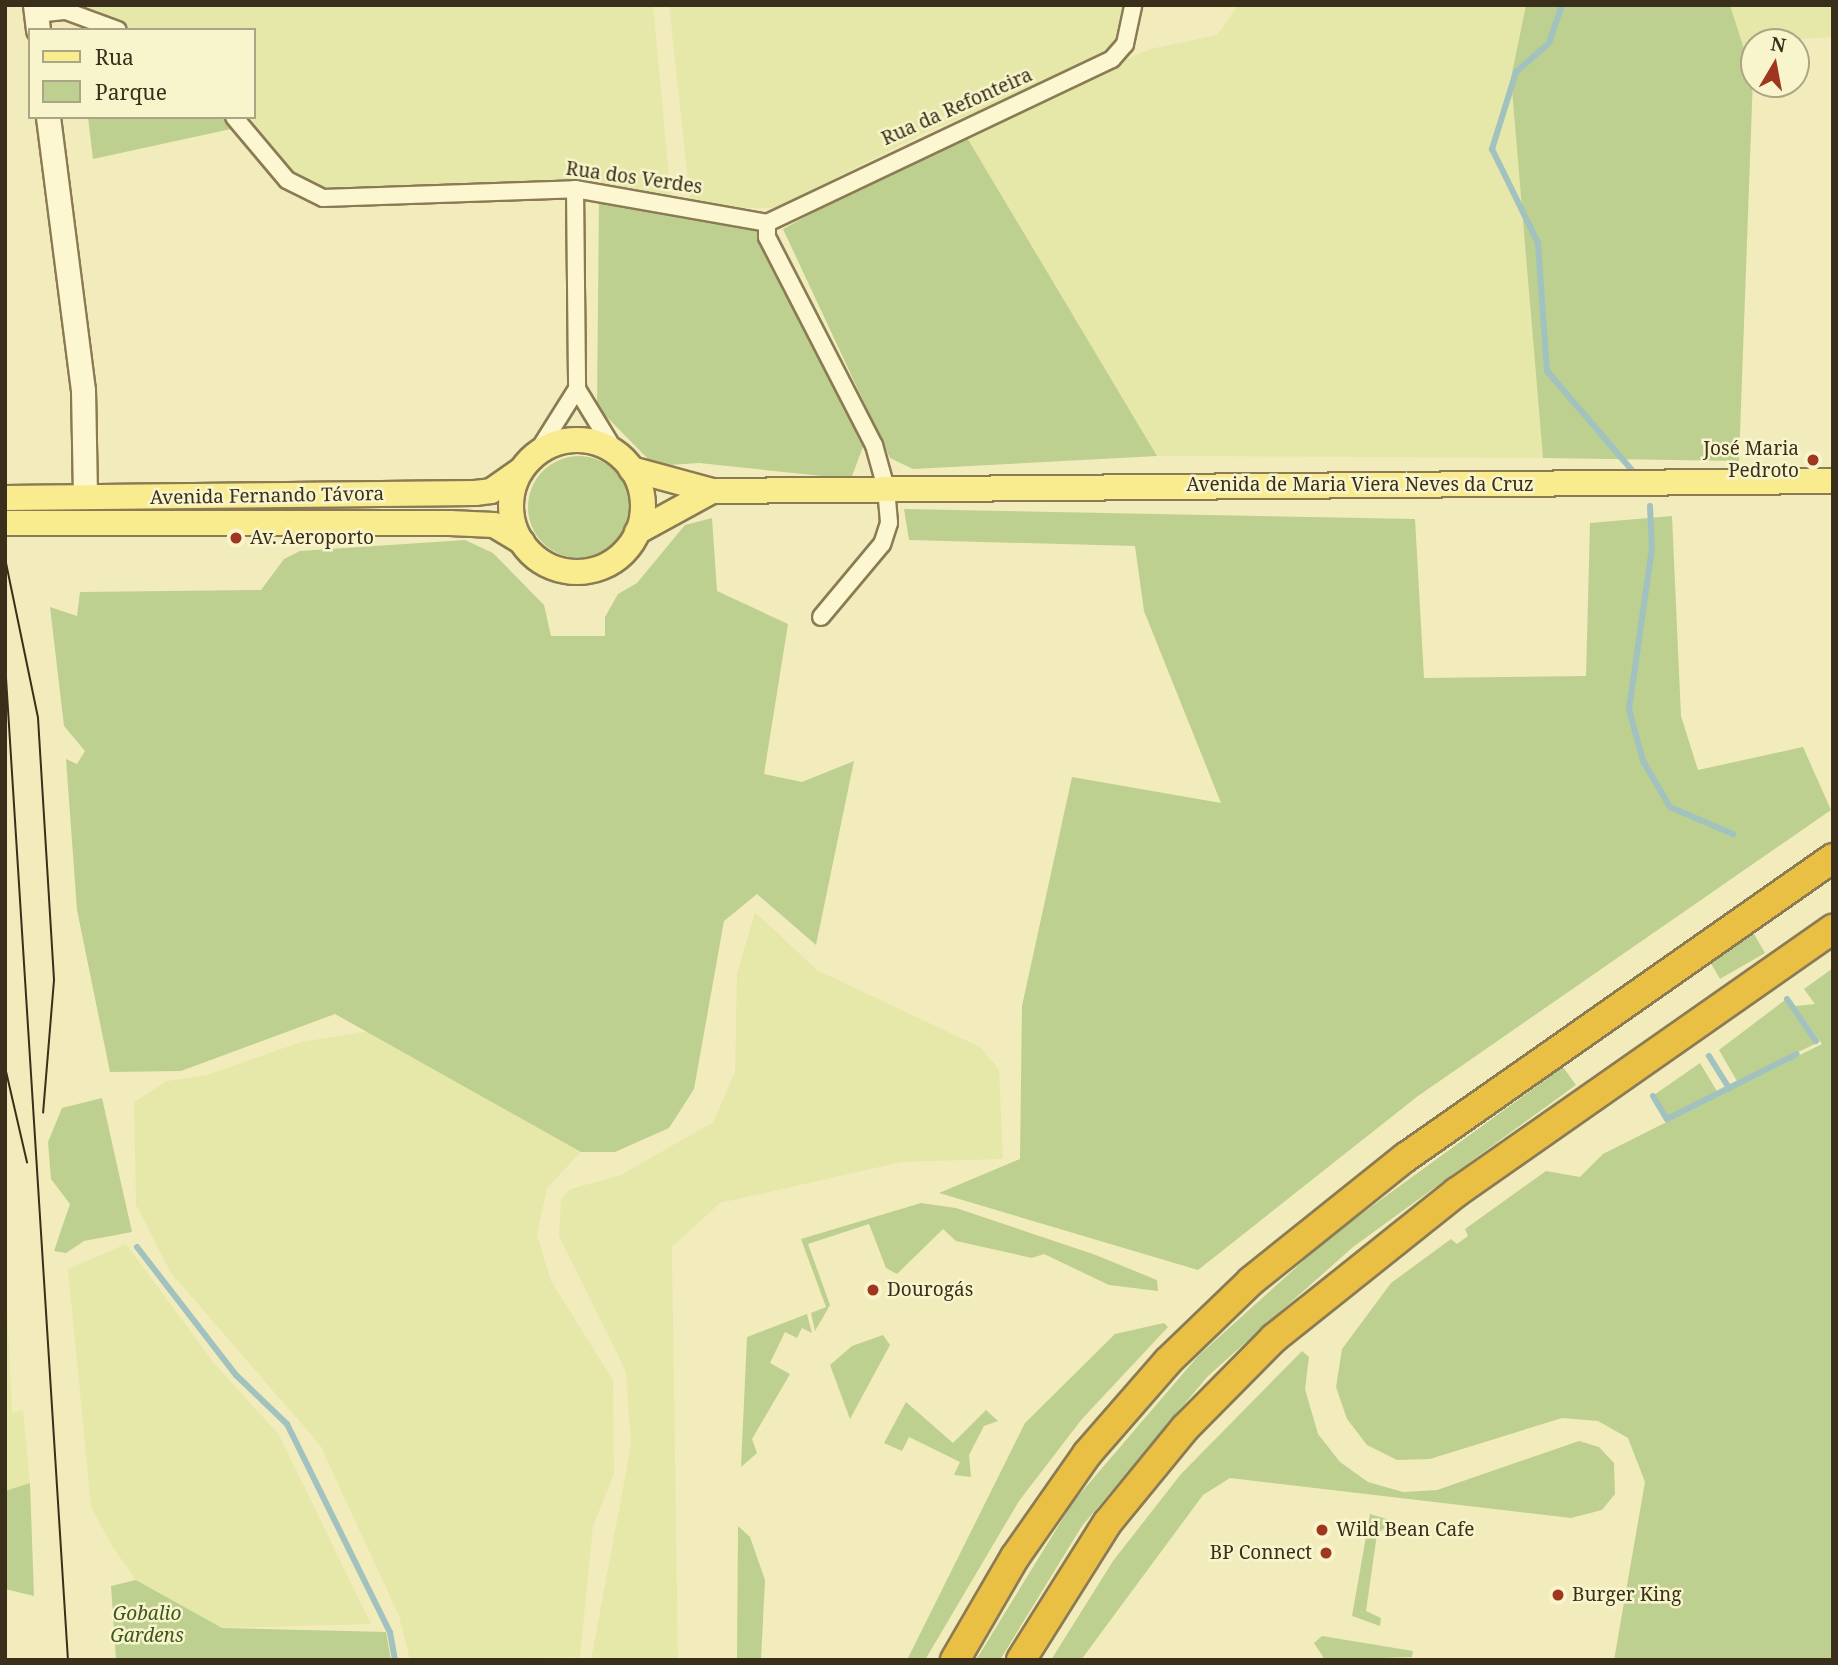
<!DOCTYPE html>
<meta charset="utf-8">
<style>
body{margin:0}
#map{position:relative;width:1838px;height:1665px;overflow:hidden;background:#f2ecbc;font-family:"Noto Serif",serif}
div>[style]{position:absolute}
.farmland>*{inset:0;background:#e6e8a9}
.green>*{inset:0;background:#bdd090;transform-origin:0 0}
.round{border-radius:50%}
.stream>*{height:6px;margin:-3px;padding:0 3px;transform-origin:3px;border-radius:3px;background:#a1c2bf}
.roads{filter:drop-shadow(2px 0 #8b7b54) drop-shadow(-2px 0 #8b7b54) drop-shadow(0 2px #8b7b54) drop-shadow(0 -2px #8b7b54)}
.street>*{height:16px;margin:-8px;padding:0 8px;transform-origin:8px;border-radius:8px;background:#fcf7d0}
.secondary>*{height:23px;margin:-11.5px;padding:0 11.5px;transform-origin:11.5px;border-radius:11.5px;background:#fcf7d0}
.primary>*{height:24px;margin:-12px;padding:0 12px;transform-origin:12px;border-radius:12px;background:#f9ec8f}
.primary>.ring{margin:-12px;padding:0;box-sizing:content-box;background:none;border:24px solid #f9ec8f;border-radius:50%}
.highway>*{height:28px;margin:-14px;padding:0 14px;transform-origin:14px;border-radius:14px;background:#eac044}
.tram>*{height:2px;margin:-1px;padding:0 1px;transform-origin:1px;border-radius:1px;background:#392f1a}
.dots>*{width:19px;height:19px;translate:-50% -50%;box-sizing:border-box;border:4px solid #f8f4cc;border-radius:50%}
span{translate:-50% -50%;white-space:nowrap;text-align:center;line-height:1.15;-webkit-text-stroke:5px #f8f4cc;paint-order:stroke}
.street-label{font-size:19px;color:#392f1a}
.poi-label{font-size:19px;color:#392f1a}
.right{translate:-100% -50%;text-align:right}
.left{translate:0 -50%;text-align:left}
.park-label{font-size:19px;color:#3e571f;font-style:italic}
.frame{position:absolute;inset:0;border:7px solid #392f1a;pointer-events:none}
.legend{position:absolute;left:28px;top:28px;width:228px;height:91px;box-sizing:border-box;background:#f8f4cc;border:2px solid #aca585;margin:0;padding:9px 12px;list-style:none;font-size:21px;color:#392f1a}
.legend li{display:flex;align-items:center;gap:14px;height:35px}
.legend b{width:35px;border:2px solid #aca585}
.north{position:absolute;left:1740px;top:28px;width:70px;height:70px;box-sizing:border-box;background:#f8f4cc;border:2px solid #aca585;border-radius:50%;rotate:10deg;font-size:19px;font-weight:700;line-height:28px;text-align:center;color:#392f1a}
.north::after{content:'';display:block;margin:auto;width:24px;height:32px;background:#9f361f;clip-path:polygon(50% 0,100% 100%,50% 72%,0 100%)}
</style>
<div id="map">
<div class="farmland">
<div style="clip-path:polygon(73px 5px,653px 5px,671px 198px,563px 182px,325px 187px,297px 176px,250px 117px,254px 30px,134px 30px)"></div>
<div style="clip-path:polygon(669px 5px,1123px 5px,1118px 43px,1081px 70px,926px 132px,776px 208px,709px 208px,690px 199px)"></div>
<div style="clip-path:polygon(1238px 5px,1526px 5px,1511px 78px,1543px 458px,1157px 456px,963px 131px,1150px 49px,1217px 35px)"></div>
<div style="clip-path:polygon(1730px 5px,1833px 5px,1833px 37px,1754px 42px,1753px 77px)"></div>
<div style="clip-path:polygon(755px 912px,817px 970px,980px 1047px,999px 1069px,1003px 1159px,902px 1162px,720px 1203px,672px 1247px,678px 1660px,591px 1660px,631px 1445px,626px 1372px,559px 1236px,561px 1200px,570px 1189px,621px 1175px,713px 1122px,735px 1072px,737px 974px)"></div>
<div style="clip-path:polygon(370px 1031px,581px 1152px,547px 1188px,537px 1235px,551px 1281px,613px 1380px,614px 1474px,593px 1526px,580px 1657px,410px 1660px,399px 1616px,320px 1445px,171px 1273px,136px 1205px,134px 1102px,167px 1081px,207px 1075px,301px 1042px)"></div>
<div style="clip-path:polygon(126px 1244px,214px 1363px,279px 1435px,371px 1624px,222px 1628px,136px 1580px,112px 1546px,91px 1507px,68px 1269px)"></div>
<div style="clip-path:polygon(5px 1261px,12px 1413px,23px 1410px,30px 1483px,5px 1491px)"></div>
</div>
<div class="green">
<div style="clip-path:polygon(1526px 5px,1730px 5px,1753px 77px,1739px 461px,1543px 458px,1511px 78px)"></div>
<div style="clip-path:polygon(88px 117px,222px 117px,231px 129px,93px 159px)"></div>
<div style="clip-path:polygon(963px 131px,1157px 456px,913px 469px,890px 458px,783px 229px)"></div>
<div style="clip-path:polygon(599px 200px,758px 223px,864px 444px,851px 479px,699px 463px,655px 466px,597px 407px)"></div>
<div class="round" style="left:528px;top:456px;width:102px;height:102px"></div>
<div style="clip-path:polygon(904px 509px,1415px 519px,1424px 678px,1586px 676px,1590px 523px,1672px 516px,1681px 716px,1698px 770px,1803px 747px,1831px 810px,1418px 1096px,1198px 1270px,939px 1193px,1020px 1159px,1022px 1006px,1072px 777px,1221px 803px,1144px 611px,1135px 546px,909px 540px)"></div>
<div style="clip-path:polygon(712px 518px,717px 591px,788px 624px,764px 774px,802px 782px,854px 761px,816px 945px,757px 894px,724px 921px,694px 1089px,669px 1128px,615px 1152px,581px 1152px,335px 1014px,181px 1071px,110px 1072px,77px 910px,66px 759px,77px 764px,85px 751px,64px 726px,50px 607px,77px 616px,80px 592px,261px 590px,284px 559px,300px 551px,465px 540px,493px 553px,544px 605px,551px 636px,605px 636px,605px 617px,618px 594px,637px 583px,685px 525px)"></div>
<div style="left:1754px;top:934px;width:22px;height:52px;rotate:60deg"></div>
<div style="clip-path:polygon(1833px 968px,1833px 1660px,1614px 1660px,1645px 1482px,1628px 1438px,1598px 1421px,1562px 1418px,1430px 1459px,1397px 1460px,1367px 1445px,1347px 1419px,1336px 1387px,1342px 1349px,1391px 1283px,1451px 1239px,1457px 1244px,1468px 1236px,1465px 1229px,1546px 1171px,1580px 1177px,1603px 1154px,1822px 1044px,1795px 1006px,1815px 1004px,1804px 989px)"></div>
<div style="clip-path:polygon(1785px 1000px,1815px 1044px,1737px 1081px,1719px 1050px)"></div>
<div style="clip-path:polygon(1700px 1063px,1718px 1093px,1668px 1117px,1654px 1095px)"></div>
<div style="clip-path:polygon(1563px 1067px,1576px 1085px,1353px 1247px,1208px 1376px,1082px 1526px,1000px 1660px,976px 1660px,1073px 1502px,1198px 1356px,1331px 1236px)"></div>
<div style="clip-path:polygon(102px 1098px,132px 1232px,84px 1241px,66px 1253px,54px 1251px,70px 1204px,51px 1179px,48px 1142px,62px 1108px)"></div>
<div style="clip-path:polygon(921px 1203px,956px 1208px,1093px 1254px,1157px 1280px,1158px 1291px,1109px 1285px,1044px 1254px,1032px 1258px,956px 1241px,943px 1229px,897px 1274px,886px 1268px,869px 1224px,808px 1244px,830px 1305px,815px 1331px,811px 1313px,826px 1307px,801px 1239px)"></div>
<div style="clip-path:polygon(807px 1314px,812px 1333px,802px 1328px,797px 1338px,785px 1332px,770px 1363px,790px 1374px,752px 1439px,757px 1453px,741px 1467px,747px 1337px)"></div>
<div style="clip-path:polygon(1164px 1323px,1168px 1327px,1082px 1419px,1019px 1501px,925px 1660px,907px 1660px,1025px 1423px,1115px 1334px)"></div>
<div style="clip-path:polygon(883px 1335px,890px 1345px,850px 1419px,830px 1365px,852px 1346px)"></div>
<div style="clip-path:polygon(1302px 1351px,1309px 1357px,1305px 1389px,1318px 1434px,1340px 1462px,1368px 1482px,1403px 1492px,1437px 1490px,1579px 1441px,1599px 1447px,1614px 1463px,1615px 1494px,1602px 1510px,1571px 1518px,1230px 1478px,1203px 1495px,1081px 1660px,1051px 1660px,1113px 1561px,1181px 1474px)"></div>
<div style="clip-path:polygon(906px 1402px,953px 1443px,986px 1410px,998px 1421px,984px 1426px,969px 1455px,971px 1477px,954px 1475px,960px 1462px,909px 1437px,902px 1451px,884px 1443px)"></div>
<div style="clip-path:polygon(30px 1483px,34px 1596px,5px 1589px,5px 1491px)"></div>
<div style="clip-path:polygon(1370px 1514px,1393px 1521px,1377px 1534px,1366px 1611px,1381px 1618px,1380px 1626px,1352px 1616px)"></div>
<div style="clip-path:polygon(738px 1526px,750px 1537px,765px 1580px,761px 1660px,737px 1660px)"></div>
<div style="clip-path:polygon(136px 1580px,222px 1628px,386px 1632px,391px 1660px,116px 1660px,111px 1586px)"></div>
<div style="clip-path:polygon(1322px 1636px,1413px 1651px,1412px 1657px,1325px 1660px,1314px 1643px)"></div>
</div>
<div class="stream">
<div style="left:1562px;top:5px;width:40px;rotate:108.9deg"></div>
<div style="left:1549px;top:43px;width:44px;rotate:138.7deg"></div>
<div style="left:1516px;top:72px;width:81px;rotate:107.3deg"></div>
<div style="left:1492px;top:149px;width:105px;rotate:63.9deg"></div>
<div style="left:1538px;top:243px;width:128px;rotate:86deg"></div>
<div style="left:1547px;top:371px;width:130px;rotate:49.4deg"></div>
<div style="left:1650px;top:506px;width:42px;rotate:87.3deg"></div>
<div style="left:1652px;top:548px;width:163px;rotate:98.1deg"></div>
<div style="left:1629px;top:709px;width:54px;rotate:74.9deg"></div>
<div style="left:1643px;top:761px;width:53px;rotate:59.6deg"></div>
<div style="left:1670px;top:807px;width:69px;rotate:23.2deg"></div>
<div style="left:1787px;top:999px;width:51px;rotate:55.4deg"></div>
<div style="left:1709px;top:1056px;width:38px;rotate:58deg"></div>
<div style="left:1653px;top:1096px;width:27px;rotate:59deg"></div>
<div style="left:1667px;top:1119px;width:145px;rotate:-26.6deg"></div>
<div style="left:137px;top:1247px;width:162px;rotate:52.3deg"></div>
<div style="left:236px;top:1375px;width:71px;rotate:43.9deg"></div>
<div style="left:287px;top:1424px;width:232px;rotate:63.7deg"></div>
<div style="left:390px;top:1632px;width:28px;rotate:80deg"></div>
</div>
<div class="roads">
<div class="street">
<div style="left:36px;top:14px;width:30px;rotate:-6deg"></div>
<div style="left:66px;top:11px;width:55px;rotate:20.1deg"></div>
<div style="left:234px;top:117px;width:82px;rotate:49.9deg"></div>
<div style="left:287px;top:180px;width:40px;rotate:26.6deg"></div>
<div style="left:323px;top:198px;width:252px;rotate:-2deg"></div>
<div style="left:575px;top:189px;width:195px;rotate:10deg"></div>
<div style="left:575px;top:189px;width:200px;rotate:89.4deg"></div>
<div style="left:577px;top:389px;width:75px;rotate:58.6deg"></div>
<div style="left:767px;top:223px;width:14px;rotate:90deg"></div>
<div style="left:767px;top:237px;width:234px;rotate:62.8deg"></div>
<div style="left:874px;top:445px;width:45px;rotate:74.4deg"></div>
<div style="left:886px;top:488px;width:35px;rotate:85deg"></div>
<div style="left:889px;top:523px;width:22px;rotate:108deg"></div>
<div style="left:882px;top:544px;width:95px;rotate:129.9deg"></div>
<div style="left:767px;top:223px;width:382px;rotate:-25.4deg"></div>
<div style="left:1112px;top:59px;width:20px;rotate:-49deg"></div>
<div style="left:1125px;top:44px;width:40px;rotate:-78deg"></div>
<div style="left:536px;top:454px;width:77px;rotate:-57.8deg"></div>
</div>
<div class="secondary">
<div style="left:35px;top:5px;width:25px;rotate:83deg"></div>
<div style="left:48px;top:117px;width:275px;rotate:82.7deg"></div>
<div style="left:83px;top:390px;width:107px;rotate:88.9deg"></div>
</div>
<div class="primary">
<div class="ring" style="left:511px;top:440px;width:108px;height:108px"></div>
<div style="left:631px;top:469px;width:84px;rotate:15.2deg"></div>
<div style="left:712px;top:491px;width:1121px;rotate:-0.51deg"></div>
<div style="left:5px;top:498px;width:470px;rotate:-0.6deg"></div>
<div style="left:475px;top:493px;width:16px;rotate:-7deg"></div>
<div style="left:491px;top:491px;width:37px;rotate:-35deg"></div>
<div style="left:5px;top:523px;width:445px"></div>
<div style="left:450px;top:523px;width:44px;rotate:2.6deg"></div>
<div style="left:494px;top:525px;width:33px;rotate:31deg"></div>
<div style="left:637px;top:532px;width:85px;rotate:-28.7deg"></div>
</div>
<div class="highway">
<div style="left:955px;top:1660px;width:119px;rotate:-59.8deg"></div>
<div style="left:1015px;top:1557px;width:126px;rotate:-55deg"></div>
<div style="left:1087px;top:1454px;width:123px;rotate:-48.9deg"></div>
<div style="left:1168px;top:1361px;width:115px;rotate:-43.9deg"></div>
<div style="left:1251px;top:1281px;width:198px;rotate:-38.7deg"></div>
<div style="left:1406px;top:1157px;width:521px;rotate:-35deg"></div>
<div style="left:1021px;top:1660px;width:163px;rotate:-57.8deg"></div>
<div style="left:1108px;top:1522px;width:122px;rotate:-50.7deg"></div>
<div style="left:1185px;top:1428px;width:127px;rotate:-45.3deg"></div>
<div style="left:1274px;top:1338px;width:234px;rotate:-38.6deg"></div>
<div style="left:1457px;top:1192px;width:459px;rotate:-35deg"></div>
</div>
</div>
<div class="tram">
<div style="left:6px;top:563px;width:158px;rotate:78.3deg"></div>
<div style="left:38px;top:718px;width:262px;rotate:86.5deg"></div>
<div style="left:54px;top:980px;width:133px;rotate:94.7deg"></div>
<div style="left:5px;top:662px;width:1000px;rotate:86.39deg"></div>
<div style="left:5px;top:1067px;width:98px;rotate:77deg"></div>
</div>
<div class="dots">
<div style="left:1813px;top:460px;background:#9f361f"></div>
<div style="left:236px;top:538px;background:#9f361f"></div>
<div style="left:873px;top:1290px;background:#9f361f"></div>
<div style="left:1322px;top:1530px;background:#9f361f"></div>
<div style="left:1326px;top:1553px;background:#9f361f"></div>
<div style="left:1558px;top:1595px;background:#9f361f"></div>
</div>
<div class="street-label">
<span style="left:957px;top:107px;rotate:-24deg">Rua da Refonteira</span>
<span style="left:634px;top:178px;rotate:8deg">Rua dos Verdes</span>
<span style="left:1360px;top:485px">Avenida de Maria Viera Neves da Cruz</span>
<span style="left:267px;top:496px;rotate:-1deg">Avenida Fernando Távora</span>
</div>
<div class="poi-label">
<span class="right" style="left:1799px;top:460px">José Maria<br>Pedroto</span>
<span class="left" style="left:250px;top:538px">Av. Aeroporto</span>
<span class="left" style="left:887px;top:1290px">Dourogás</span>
<span class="left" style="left:1336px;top:1530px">Wild Bean Cafe</span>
<span class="right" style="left:1312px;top:1553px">BP Connect</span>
<span class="left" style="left:1572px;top:1595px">Burger King</span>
</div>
<div class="park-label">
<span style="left:147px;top:1625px">Gobalio<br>Gardens</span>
</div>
<div class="frame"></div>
<ul class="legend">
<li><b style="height:9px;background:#f9ec8f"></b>Rua</li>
<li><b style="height:19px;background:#bdd090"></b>Parque</li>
</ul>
<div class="north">N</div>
</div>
